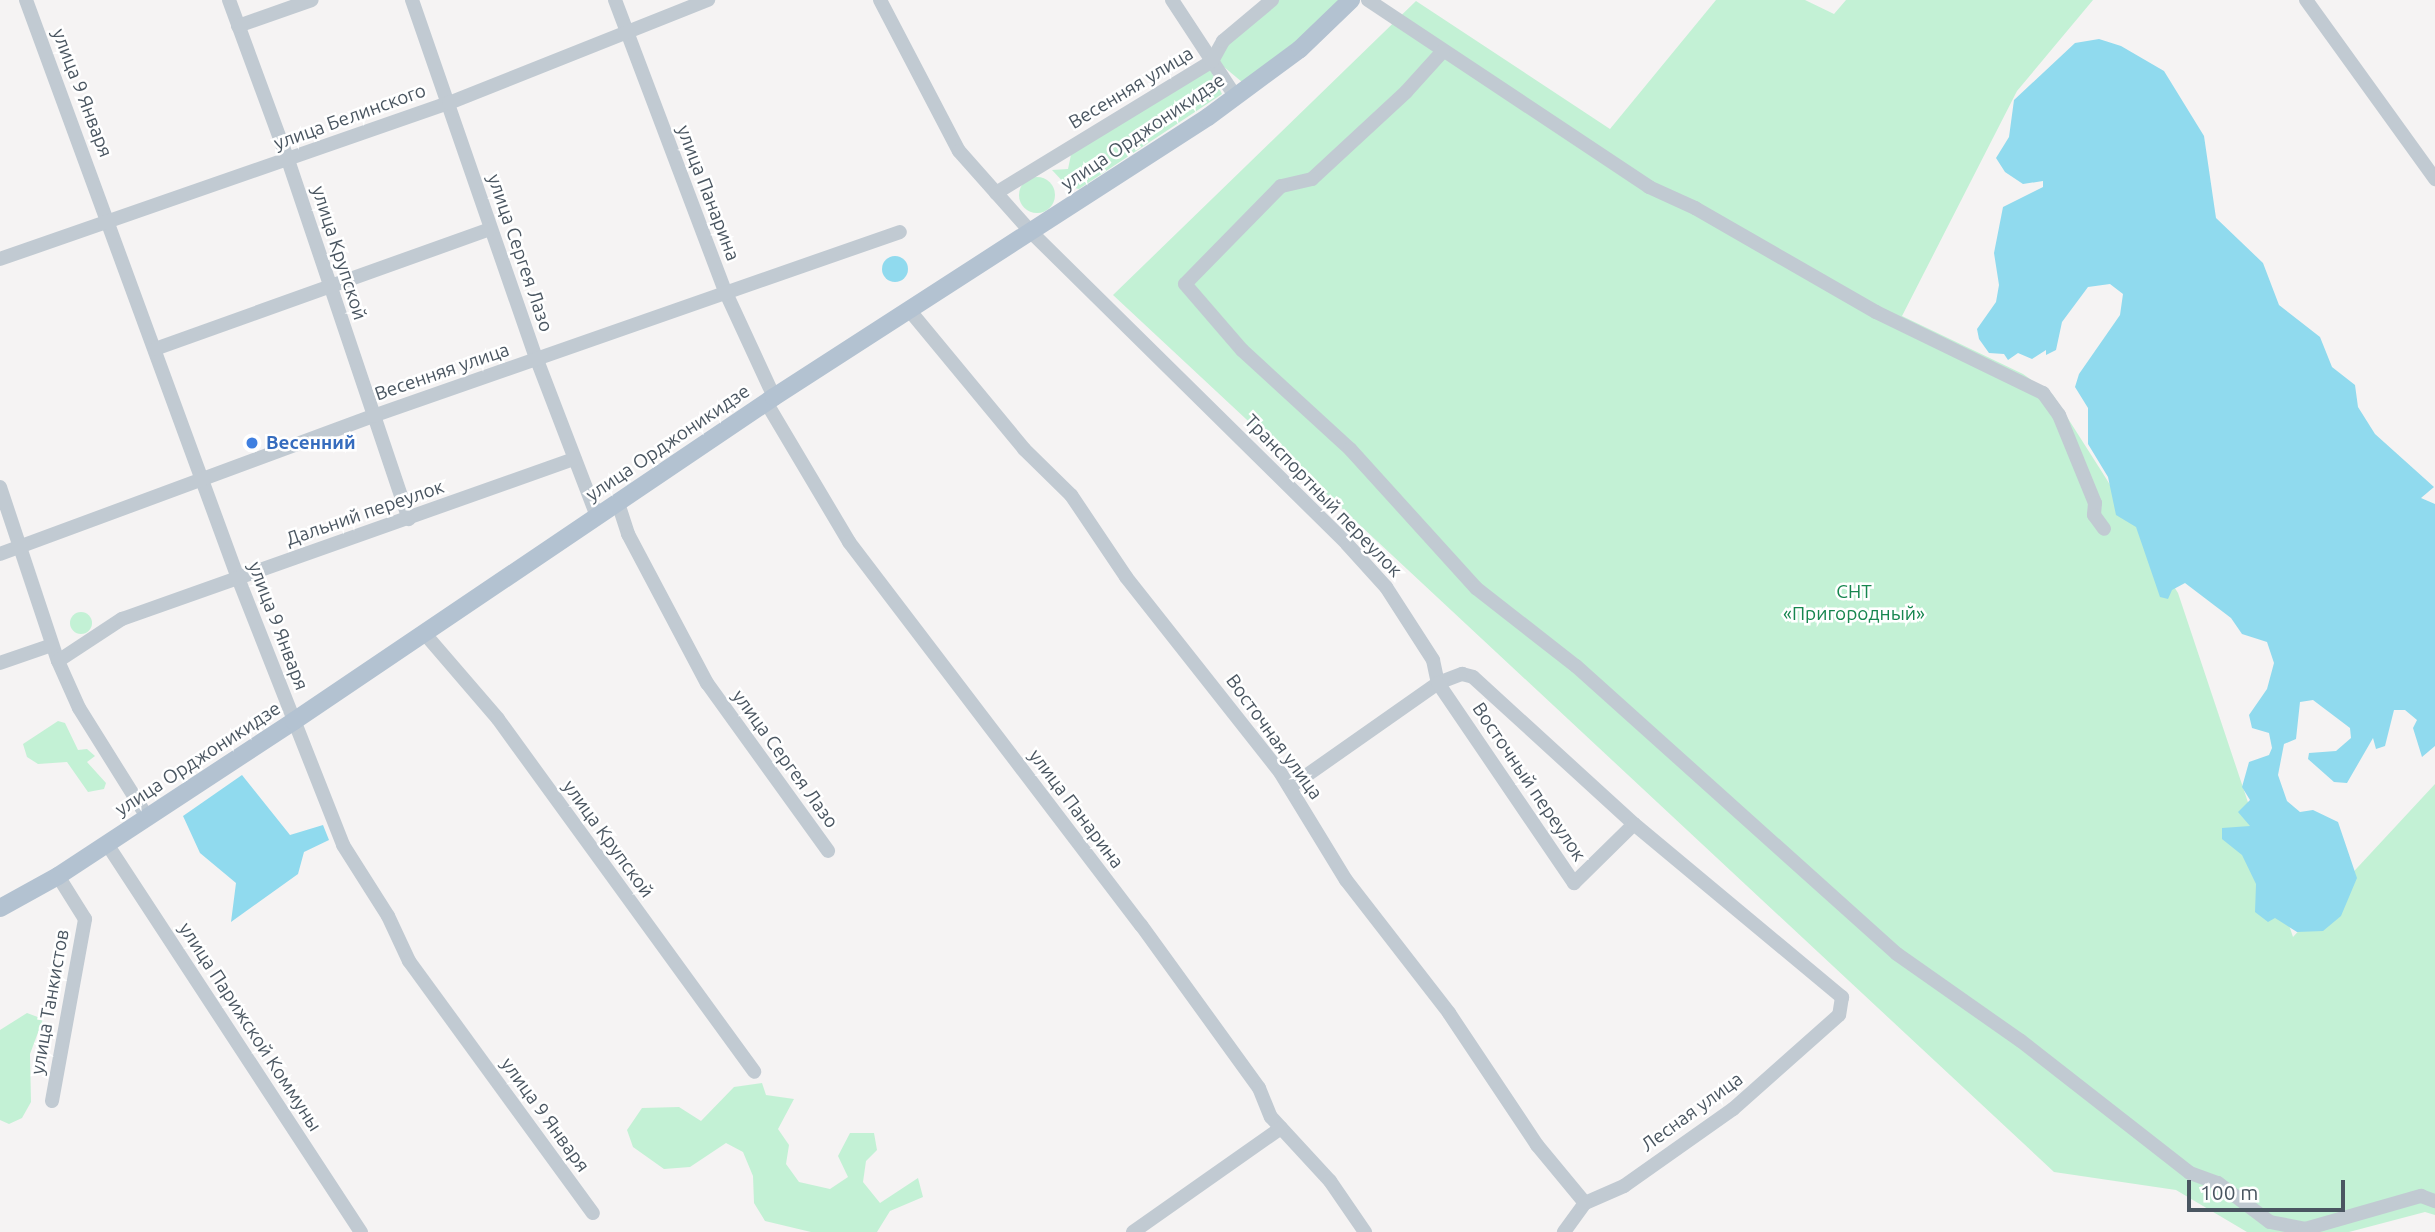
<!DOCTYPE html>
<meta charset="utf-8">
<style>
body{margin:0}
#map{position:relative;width:2435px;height:1232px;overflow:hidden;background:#f5f3f3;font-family:Ubuntu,sans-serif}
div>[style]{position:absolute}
.green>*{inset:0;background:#c3f1d5}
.round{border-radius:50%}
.water>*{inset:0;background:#90daee}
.minor>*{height:14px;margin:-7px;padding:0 7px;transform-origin:7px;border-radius:7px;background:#c1cad2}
.major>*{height:18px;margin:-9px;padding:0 9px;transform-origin:9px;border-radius:9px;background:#b3c2d1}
.dots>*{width:19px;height:19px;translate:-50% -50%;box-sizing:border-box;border:4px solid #fff;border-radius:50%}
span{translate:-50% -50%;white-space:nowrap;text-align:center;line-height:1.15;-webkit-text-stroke:5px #fff;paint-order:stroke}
.street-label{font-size:19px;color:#4a5661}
.shop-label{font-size:19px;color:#366cbe;font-weight:700}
.left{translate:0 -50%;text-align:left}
.park-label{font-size:19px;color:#17864f}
.scale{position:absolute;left:2187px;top:1180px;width:158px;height:32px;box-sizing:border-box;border:4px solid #4a5661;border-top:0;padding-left:9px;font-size:21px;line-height:24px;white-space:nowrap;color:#4a5661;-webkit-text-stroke:5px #fff;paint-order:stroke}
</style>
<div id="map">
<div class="green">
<div style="clip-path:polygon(1279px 0,1339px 0,1303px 36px,1242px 82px,1218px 62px,1226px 45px)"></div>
<div style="clip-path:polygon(1716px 0,1805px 0,1834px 14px,1846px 0,2093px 0,2017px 91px,1902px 316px,2023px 374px,2053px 395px,2102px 472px,2178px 593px,2293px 937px,2435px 784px,2435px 1215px,2425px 1212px,2349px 1232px,2247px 1232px,2176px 1190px,2054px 1172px,1113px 295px,1416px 1px,1610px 129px)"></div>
<div style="clip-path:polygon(1209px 67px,1222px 94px,1079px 189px,1067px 186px,1052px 170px,1068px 169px,1072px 150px)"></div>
<div class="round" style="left:1019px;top:177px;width:36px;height:36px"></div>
<div class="round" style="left:70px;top:612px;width:22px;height:22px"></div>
<div style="clip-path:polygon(58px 721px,65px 723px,78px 750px,87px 749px,95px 756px,87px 762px,106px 783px,104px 789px,88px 792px,67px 762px,38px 764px,27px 757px,23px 744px)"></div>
<div style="clip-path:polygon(27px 1013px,43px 1019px,30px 1054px,31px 1102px,22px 1118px,9px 1124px,0 1120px,0 1030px)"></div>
<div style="clip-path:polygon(762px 1083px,766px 1095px,794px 1099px,778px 1129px,789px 1145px,786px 1164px,799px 1182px,830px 1189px,848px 1177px,838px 1156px,850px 1133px,874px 1133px,877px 1150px,866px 1161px,863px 1182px,880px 1203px,918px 1178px,923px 1197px,890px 1211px,877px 1232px,811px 1232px,765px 1221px,754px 1203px,753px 1176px,743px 1152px,726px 1143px,690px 1167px,664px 1169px,633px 1147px,627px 1130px,642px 1108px,679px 1107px,701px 1121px,734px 1087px)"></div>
</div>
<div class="water">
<div style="clip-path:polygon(2099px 39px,2121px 46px,2164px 71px,2204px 136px,2216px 218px,2263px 263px,2279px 305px,2320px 337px,2332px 367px,2355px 385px,2358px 407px,2375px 434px,2434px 487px,2421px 498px,2435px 504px,2435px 746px,2422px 757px,2413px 728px,2417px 720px,2405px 710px,2394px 710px,2385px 746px,2376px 749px,2373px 738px,2347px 783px,2334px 782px,2308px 759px,2309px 753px,2336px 751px,2351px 738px,2350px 728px,2313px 700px,2300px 702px,2296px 739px,2284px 744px,2278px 775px,2287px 801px,2300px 812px,2313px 810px,2338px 822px,2357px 878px,2341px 916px,2323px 931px,2297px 932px,2275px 918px,2268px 922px,2255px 912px,2256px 884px,2242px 855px,2222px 839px,2222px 828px,2250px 826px,2238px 812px,2250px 800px,2242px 787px,2249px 762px,2269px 755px,2272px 748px,2269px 733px,2252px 728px,2249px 715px,2267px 689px,2274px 663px,2267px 642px,2242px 634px,2231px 618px,2185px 583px,2172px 590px,2168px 599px,2160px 597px,2136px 527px,2116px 515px,2108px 477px,2088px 444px,2088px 408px,2075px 387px,2079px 374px,2120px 315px,2123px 294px,2110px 284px,2088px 287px,2062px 322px,2056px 350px,2046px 355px,2046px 350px,2032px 359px,2018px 353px,2008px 360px,2004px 354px,1989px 353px,1979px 339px,1977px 329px,1996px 302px,1999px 285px,1994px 253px,2003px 207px,2043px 187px,2043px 181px,2023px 184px,2005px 172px,1996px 158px,2009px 137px,2014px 100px,2075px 43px)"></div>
<div class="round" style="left:882px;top:256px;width:26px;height:26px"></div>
<div style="clip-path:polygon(242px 775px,290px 835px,323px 825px,329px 840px,304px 852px,298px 874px,231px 922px,236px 883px,200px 853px,183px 816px)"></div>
</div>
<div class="minor">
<div style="left:26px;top:0;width:616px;rotate:69.86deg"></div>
<div style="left:238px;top:578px;width:287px;rotate:68.5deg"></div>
<div style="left:343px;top:845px;width:84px;rotate:57.6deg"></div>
<div style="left:388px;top:916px;width:50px;rotate:65deg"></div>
<div style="left:409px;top:961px;width:312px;rotate:53.9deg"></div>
<div style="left:229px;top:0;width:171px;rotate:69.8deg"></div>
<div style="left:288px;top:160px;width:379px;rotate:71.4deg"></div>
<div style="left:412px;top:0;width:381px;rotate:70.9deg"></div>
<div style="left:537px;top:360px;width:167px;rotate:69deg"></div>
<div style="left:615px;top:0;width:313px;rotate:69.3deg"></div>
<div style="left:726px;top:293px;width:115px;rotate:65.2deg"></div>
<div style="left:880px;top:0;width:170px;rotate:62.4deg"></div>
<div style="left:959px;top:151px;width:108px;rotate:48.4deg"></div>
<div style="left:1031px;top:232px;width:444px;rotate:44.6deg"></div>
<div style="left:1347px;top:544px;width:58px;rotate:47.8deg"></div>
<div style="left:1386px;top:587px;width:87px;rotate:57.2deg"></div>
<div style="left:1433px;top:660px;width:24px;rotate:78deg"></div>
<div style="left:1438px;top:683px;width:26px;rotate:-21deg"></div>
<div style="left:1462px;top:674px;width:11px;rotate:15deg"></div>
<div style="left:1473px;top:677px;width:218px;rotate:42.4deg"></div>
<div style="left:1172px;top:0;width:115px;rotate:56.7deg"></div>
<div style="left:1368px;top:0;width:338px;rotate:33.6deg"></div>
<div style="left:1649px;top:187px;width:51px;rotate:24.5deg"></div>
<div style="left:1695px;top:208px;width:209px;rotate:29.9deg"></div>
<div style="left:1876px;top:312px;width:186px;rotate:25.9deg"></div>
<div style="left:2043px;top:393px;width:27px;rotate:54deg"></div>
<div style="left:2059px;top:415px;width:95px;rotate:67.8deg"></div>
<div style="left:2095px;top:503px;width:12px;rotate:95deg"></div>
<div style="left:2094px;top:515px;width:17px;rotate:54deg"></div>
<div style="left:2306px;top:0;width:221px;rotate:54.2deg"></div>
<div style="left:238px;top:26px;width:78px;rotate:-19.4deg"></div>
<div style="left:1443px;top:51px;width:55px;rotate:132.1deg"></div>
<div style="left:1406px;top:92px;width:128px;rotate:137.2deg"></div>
<div style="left:1312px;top:179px;width:32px;rotate:167deg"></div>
<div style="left:1281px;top:186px;width:137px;rotate:134.4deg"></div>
<div style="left:1185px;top:284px;width:87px;rotate:49.2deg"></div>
<div style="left:1242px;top:350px;width:147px;rotate:42.5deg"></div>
<div style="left:1350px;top:449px;width:188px;rotate:47.8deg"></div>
<div style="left:1476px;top:588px;width:127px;rotate:38deg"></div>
<div style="left:1576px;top:666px;width:431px;rotate:41.9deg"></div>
<div style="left:1897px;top:954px;width:151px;rotate:35.1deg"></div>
<div style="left:2021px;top:1041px;width:214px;rotate:38deg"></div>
<div style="left:2190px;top:1173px;width:30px;rotate:20deg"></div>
<div style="left:2218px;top:1183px;width:65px;rotate:36.9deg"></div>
<div style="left:2270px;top:1222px;width:36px;rotate:11deg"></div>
<div style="left:2305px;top:1229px;width:121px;rotate:-15.9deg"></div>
<div style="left:2421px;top:1196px;width:15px;rotate:20deg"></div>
<div style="left:996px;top:193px;width:253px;rotate:-31.4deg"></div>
<div style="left:1212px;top:61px;width:23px;rotate:-61deg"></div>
<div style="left:1223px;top:41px;width:64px;rotate:-39.9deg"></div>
<div style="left:0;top:259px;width:475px;rotate:-19.2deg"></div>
<div style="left:449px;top:103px;width:279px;rotate:-21.7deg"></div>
<div style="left:910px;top:311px;width:179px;rotate:50.4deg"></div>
<div style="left:1024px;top:449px;width:66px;rotate:44.4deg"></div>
<div style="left:1071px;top:495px;width:99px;rotate:56.1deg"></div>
<div style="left:1126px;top:577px;width:248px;rotate:51.7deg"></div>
<div style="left:1280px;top:772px;width:127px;rotate:58.6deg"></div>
<div style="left:1346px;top:880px;width:168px;rotate:52.2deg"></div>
<div style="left:1449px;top:1013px;width:159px;rotate:56.3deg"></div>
<div style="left:1537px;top:1145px;width:75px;rotate:50.4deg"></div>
<div style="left:155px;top:349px;width:356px;rotate:-19.7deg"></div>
<div style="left:766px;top:402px;width:163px;rotate:59.3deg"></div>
<div style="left:849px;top:542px;width:482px;rotate:52.7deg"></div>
<div style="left:1141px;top:925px;width:201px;rotate:54.1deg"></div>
<div style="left:1259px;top:1088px;width:31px;rotate:68deg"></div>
<div style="left:1271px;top:1117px;width:87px;rotate:47.3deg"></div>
<div style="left:1330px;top:1181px;width:62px;rotate:55.5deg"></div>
<div style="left:0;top:487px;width:183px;rotate:71.6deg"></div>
<div style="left:58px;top:661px;width:51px;rotate:65.9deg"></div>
<div style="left:79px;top:708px;width:128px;rotate:58deg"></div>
<div style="left:618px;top:503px;width:33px;rotate:72deg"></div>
<div style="left:628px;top:534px;width:169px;rotate:62.1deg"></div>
<div style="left:707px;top:683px;width:207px;rotate:54.2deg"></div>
<div style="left:0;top:554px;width:398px;rotate:-20.3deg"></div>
<div style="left:373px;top:416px;width:558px;rotate:-19.25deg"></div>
<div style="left:425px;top:634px;width:112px;rotate:49.3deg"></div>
<div style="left:498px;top:719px;width:436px;rotate:54deg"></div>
<div style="left:58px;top:661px;width:77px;rotate:-33.3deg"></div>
<div style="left:122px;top:619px;width:480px;rotate:-19.5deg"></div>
<div style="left:0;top:663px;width:55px;rotate:-19.1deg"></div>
<div style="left:1290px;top:787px;width:181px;rotate:-35.1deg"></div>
<div style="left:1438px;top:683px;width:242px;rotate:55.8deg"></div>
<div style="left:1574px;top:883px;width:84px;rotate:-44.5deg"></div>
<div style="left:1634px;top:824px;width:271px;rotate:39.8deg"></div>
<div style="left:1842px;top:997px;width:18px;rotate:99deg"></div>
<div style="left:1839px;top:1015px;width:142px;rotate:138.4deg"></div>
<div style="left:1733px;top:1109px;width:133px;rotate:144.8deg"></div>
<div style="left:1624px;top:1186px;width:43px;rotate:156.4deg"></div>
<div style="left:1585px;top:1203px;width:36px;rotate:126deg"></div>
<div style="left:107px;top:844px;width:464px;rotate:56.8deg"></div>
<div style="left:52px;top:1101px;width:185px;rotate:-79.7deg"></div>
<div style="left:85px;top:919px;width:51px;rotate:-122.1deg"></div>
<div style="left:1133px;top:1232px;width:181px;rotate:-35.1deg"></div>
</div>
<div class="major">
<div style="left:0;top:908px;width:66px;rotate:-28.9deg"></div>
<div style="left:58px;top:876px;width:282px;rotate:-33.3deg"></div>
<div style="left:294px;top:721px;width:579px;rotate:-34.02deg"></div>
<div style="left:774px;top:397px;width:516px;rotate:-32.83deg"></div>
<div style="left:1208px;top:117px;width:114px;rotate:-36.5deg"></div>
<div style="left:1300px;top:49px;width:71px;rotate:-43.9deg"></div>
</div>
<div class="dots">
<div style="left:252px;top:443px;background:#3f7fe0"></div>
</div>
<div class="street-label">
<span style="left:1131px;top:88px;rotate:-31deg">Весенняя улица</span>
<span style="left:82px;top:93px;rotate:69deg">улица 9 Января</span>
<span style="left:350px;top:117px;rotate:-20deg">улица Белинского</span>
<span style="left:1143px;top:132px;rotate:-34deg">улица Орджоникидзе</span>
<span style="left:708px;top:193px;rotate:69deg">улица Панарина</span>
<span style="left:339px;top:253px;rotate:72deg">улица Крупской</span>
<span style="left:520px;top:253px;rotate:71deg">улица Сергея Лазо</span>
<span style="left:442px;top:372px;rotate:-19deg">Весенняя улица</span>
<span style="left:668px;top:443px;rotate:-34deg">улица Орджоникидзе</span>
<span style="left:1323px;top:496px;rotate:46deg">Транспортный переулок</span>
<span style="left:365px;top:513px;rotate:-19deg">Дальний переулок</span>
<span style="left:278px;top:626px;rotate:69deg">улица 9 Января</span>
<span style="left:1274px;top:737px;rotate:54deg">Восточная улица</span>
<span style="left:198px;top:759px;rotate:-33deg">улица Орджоникидзе</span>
<span style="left:785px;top:759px;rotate:54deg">улица Сергея Лазо</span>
<span style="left:1529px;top:782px;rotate:56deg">Восточный переулок</span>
<span style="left:1076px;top:809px;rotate:53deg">улица Панарина</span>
<span style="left:608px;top:839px;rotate:54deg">улица Крупской</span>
<span style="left:50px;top:1002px;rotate:-80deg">улица Танкистов</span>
<span style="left:250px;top:1027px;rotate:57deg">улица Парижской Коммуны</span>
<span style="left:1692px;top:1112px;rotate:-36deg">Лесная улица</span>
<span style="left:545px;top:1115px;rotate:54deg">улица 9 Января</span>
</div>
<div class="shop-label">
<span class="left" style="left:266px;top:443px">Весенний</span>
</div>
<div class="park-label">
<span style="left:1854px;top:603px">СНТ<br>«Пригородный»</span>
</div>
<div class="scale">100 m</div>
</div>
